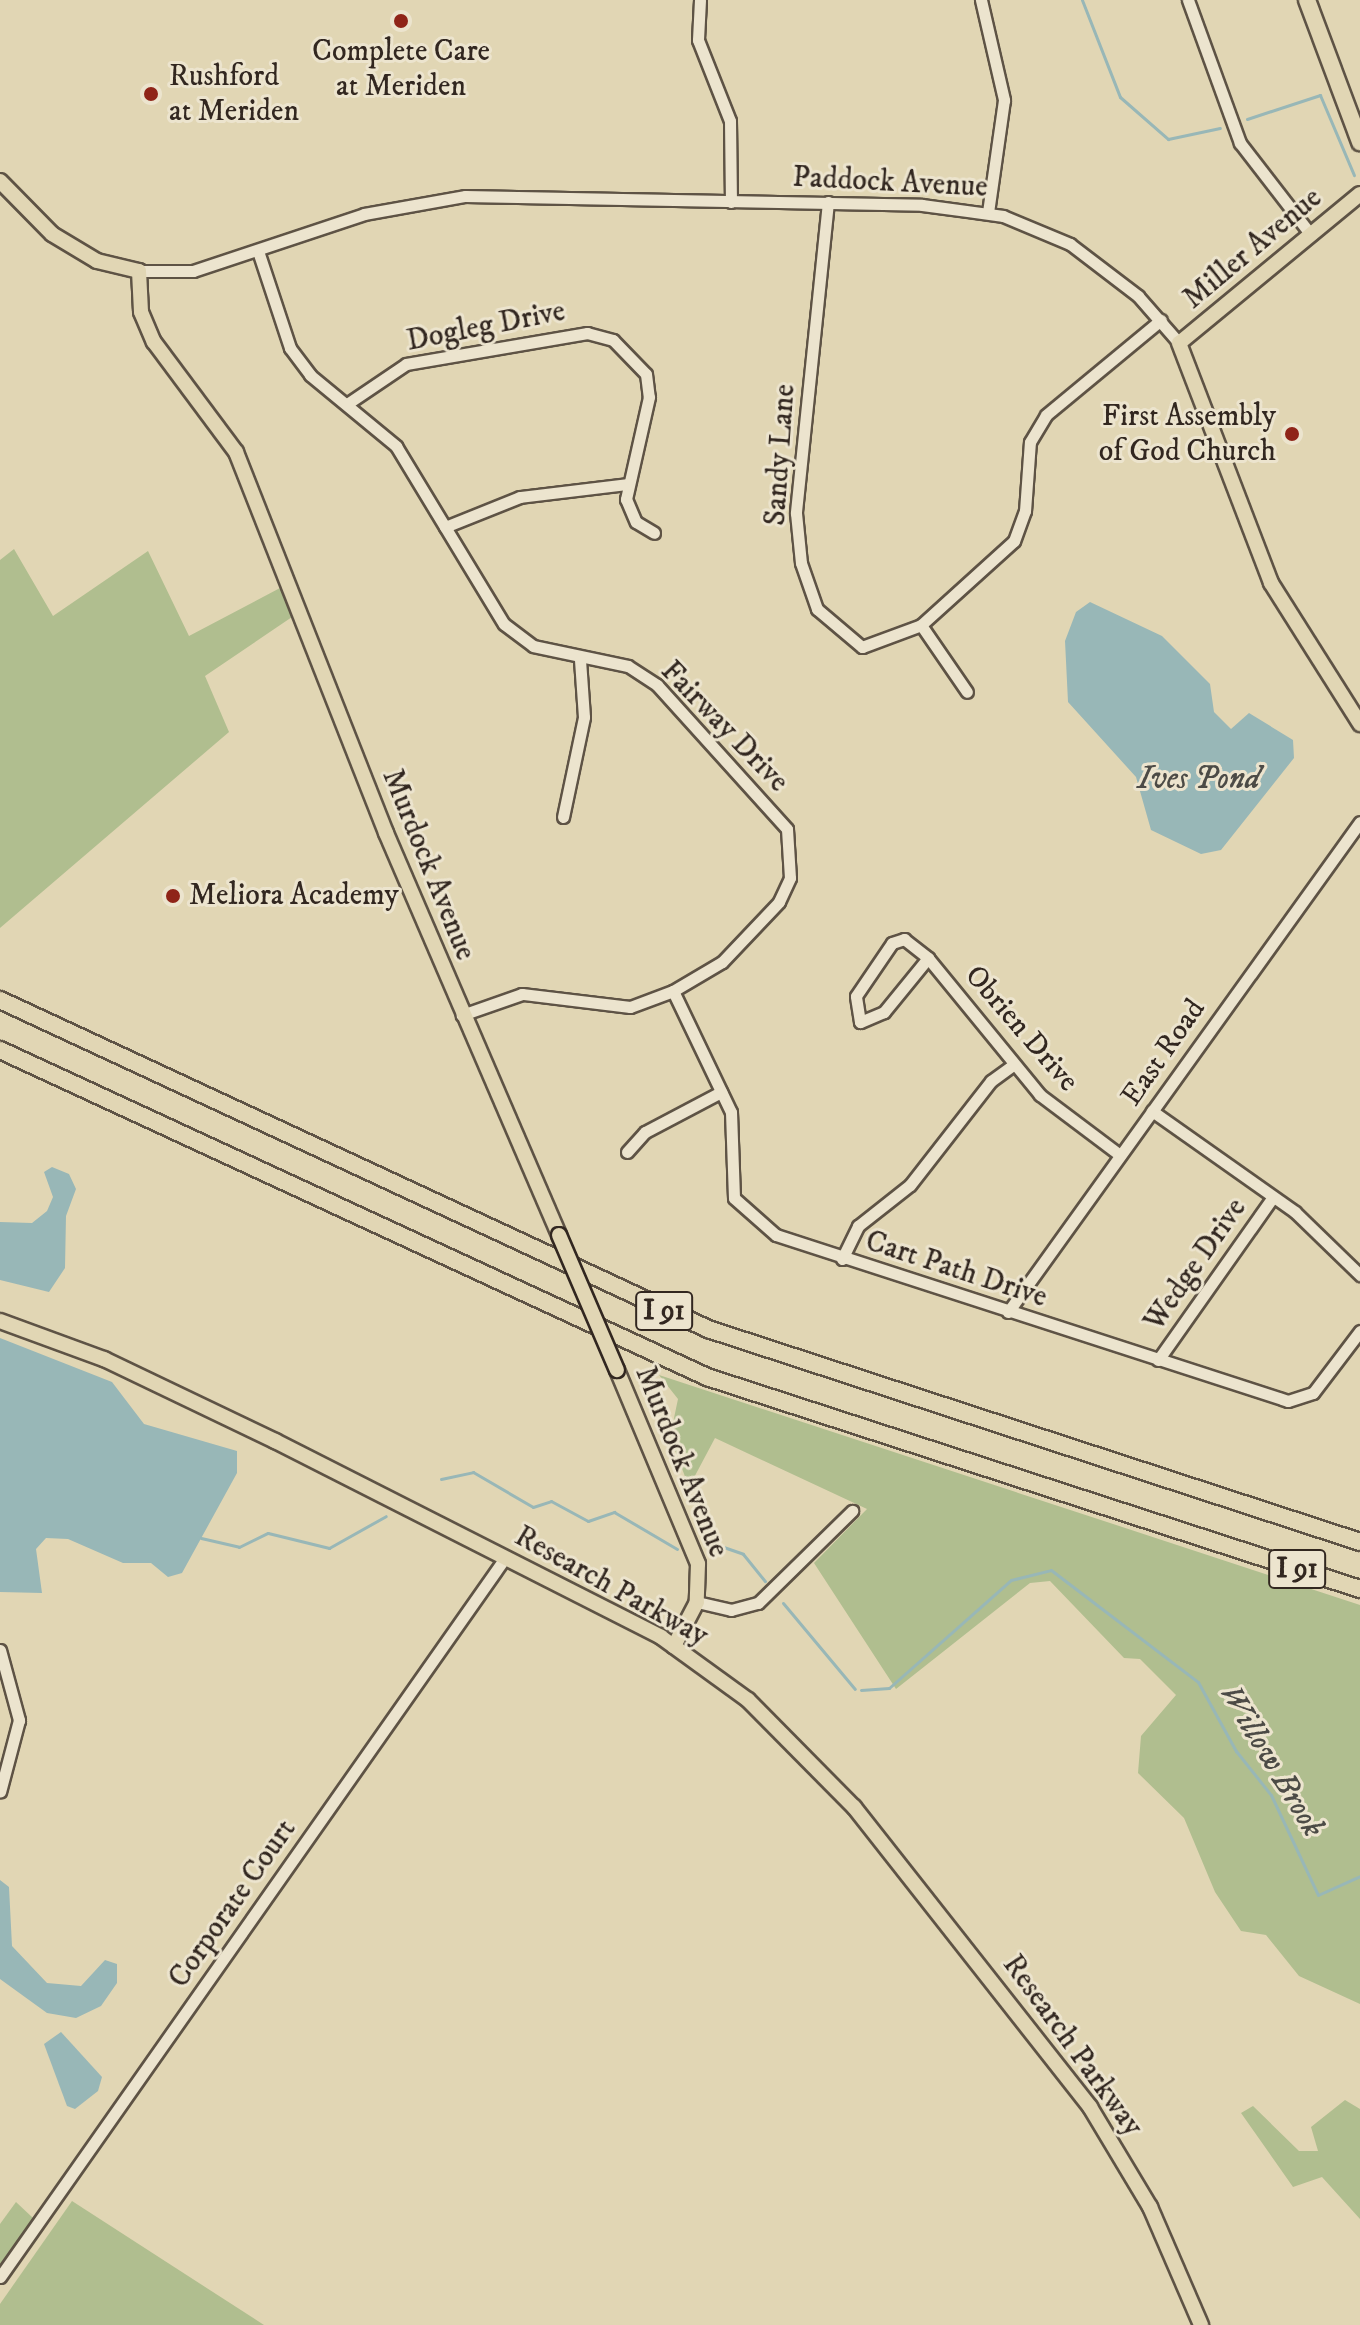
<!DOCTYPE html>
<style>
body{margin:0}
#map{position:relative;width:1360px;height:2325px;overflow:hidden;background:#e1d6b4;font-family:"IM FELL DW Pica",serif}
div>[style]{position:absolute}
.green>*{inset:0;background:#b0be8f}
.water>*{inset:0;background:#98b7b7}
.stream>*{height:3px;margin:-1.5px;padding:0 1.5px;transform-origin:1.5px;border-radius:1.5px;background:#98b7b7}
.roads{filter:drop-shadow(2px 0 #5e5345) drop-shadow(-2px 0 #5e5345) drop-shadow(0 2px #5e5345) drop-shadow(0 -2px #5e5345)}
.minor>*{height:11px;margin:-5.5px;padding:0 5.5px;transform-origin:5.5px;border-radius:5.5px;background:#ece4ce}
.major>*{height:14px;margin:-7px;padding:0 7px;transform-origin:7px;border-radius:7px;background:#e1d6b4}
.highway>*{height:16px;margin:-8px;padding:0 8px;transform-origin:8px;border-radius:8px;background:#e1d6b4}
.bridges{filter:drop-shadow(2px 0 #322720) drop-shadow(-2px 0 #322720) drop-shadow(0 2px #322720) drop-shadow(0 -2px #322720)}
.major-bridge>*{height:14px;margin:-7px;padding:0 7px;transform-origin:7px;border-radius:7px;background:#e1d6b4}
.dots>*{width:22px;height:22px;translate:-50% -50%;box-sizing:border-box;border:4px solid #ece4ce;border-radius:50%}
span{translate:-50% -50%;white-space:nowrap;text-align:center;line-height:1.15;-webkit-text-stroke:6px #ece4ce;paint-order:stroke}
.shield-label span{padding:2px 6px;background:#ece4ce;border:2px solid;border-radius:6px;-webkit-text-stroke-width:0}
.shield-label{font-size:28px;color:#322720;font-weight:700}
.poi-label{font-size:30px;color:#322720}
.left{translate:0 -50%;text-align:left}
.right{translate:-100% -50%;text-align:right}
.street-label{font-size:30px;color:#322720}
.water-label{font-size:32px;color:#4c4b46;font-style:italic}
</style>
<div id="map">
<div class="green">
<div style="clip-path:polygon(14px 549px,53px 616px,148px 551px,189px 636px,280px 588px,292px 617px,205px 676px,229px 732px,0 928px,0 560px)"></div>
<div style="clip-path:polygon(659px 1375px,1360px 1605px,1360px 2004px,1299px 1976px,1266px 1935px,1241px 1931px,1215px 1892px,1184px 1818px,1138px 1773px,1141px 1736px,1176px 1695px,1140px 1659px,1124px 1658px,1050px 1581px,1030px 1583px,896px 1689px,814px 1563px,867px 1509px,715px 1438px,689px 1487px,670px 1437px,678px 1399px)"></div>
<div style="clip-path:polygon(1345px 2100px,1360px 2109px,1360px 2219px,1322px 2177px,1293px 2187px,1241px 2113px,1253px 2106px,1299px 2151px,1318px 2151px,1311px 2127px)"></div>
<div style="clip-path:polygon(72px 2201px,264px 2325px,0 2325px,0 2304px)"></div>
<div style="clip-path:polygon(16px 2202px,33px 2218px,0 2266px,0 2224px)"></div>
</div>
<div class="water">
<div style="clip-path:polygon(1090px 602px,1162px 636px,1210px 684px,1214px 712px,1231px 729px,1249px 713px,1293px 740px,1294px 758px,1221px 850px,1201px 854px,1151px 830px,1136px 777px,1068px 702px,1065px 641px,1076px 612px)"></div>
<div style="clip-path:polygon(52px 1167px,69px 1174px,76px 1189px,66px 1216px,65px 1268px,49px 1292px,0 1280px,0 1222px,32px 1223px,47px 1211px,53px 1197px,44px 1172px)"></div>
<div style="clip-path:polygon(0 1338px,112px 1382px,144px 1424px,237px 1451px,237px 1473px,182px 1573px,168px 1577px,151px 1563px,123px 1563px,68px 1539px,46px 1538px,36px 1549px,42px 1593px,0 1592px)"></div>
<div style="clip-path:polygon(0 1880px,9px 1887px,12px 1946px,47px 1983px,81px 1986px,105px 1960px,117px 1964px,117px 1983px,101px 2006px,76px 2018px,47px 2013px,0 1979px)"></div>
<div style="clip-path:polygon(61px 2032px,102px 2077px,98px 2091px,75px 2109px,67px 2106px,44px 2044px)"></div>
</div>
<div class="stream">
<div style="left:1082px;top:0;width:104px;rotate:68.6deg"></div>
<div style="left:1120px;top:97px;width:64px;rotate:41.2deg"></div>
<div style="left:1168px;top:139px;width:53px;rotate:-11.9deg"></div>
<div style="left:1247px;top:119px;width:77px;rotate:-18.2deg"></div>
<div style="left:1320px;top:95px;width:87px;rotate:67deg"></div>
<div style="left:441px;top:1479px;width:33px;rotate:-12deg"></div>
<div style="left:473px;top:1472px;width:69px;rotate:30.3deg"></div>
<div style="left:533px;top:1507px;width:19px;rotate:-18deg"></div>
<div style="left:551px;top:1501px;width:42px;rotate:28.4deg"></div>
<div style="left:588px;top:1521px;width:28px;rotate:-19deg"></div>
<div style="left:614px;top:1512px;width:73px;rotate:30.4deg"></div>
<div style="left:201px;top:1538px;width:39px;rotate:13deg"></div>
<div style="left:239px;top:1547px;width:32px;rotate:-26deg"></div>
<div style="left:268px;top:1533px;width:63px;rotate:13.8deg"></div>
<div style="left:329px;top:1548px;width:65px;rotate:-29.3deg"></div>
<div style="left:709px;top:1542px;width:36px;rotate:19deg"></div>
<div style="left:743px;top:1554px;width:35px;rotate:51deg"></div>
<div style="left:783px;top:1603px;width:112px;rotate:50.1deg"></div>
<div style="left:861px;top:1690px;width:28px;rotate:-4deg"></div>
<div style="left:889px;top:1688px;width:163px;rotate:-41.5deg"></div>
<div style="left:1011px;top:1580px;width:41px;rotate:-14deg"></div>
<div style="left:1051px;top:1570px;width:185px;rotate:37.3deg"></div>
<div style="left:1198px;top:1682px;width:79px;rotate:61.2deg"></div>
<div style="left:1236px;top:1751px;width:56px;rotate:51.5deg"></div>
<div style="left:1271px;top:1795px;width:110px;rotate:64.8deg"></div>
<div style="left:1318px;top:1895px;width:46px;rotate:-24.3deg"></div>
</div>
<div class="roads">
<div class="minor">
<div style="left:700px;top:0;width:40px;rotate:92.9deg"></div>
<div style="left:698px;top:40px;width:87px;rotate:68.4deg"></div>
<div style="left:730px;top:121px;width:81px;rotate:89.3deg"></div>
<div style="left:981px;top:0;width:103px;rotate:77deg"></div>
<div style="left:1004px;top:100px;width:114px;rotate:98.1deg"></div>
<div style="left:1188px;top:0;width:152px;rotate:70deg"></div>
<div style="left:1240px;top:143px;width:116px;rotate:52.3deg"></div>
<div style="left:828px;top:202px;width:313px;rotate:95.9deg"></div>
<div style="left:796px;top:513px;width:50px;rotate:84.3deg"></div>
<div style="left:801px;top:563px;width:49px;rotate:70.8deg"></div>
<div style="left:817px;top:609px;width:59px;rotate:40.2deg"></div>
<div style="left:862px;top:647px;width:63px;rotate:-20.4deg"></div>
<div style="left:921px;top:625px;width:125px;rotate:-42.1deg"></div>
<div style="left:1014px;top:541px;width:32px;rotate:-70deg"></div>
<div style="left:1025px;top:511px;width:69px;rotate:-85.9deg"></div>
<div style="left:1030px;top:442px;width:31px;rotate:-59deg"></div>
<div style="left:1046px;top:415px;width:149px;rotate:-39.6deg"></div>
<div style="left:259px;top:254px;width:99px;rotate:71.7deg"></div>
<div style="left:290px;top:348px;width:34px;rotate:53deg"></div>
<div style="left:310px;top:375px;width:112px;rotate:39.5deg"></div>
<div style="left:396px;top:446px;width:208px;rotate:58.8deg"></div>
<div style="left:504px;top:624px;width:36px;rotate:37deg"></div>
<div style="left:533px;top:646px;width:97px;rotate:11.9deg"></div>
<div style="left:628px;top:666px;width:35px;rotate:33deg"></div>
<div style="left:657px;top:685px;width:194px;rotate:47.9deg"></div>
<div style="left:787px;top:829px;width:49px;rotate:86.5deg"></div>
<div style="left:790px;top:878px;width:26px;rotate:115deg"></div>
<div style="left:779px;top:902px;width:83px;rotate:133.5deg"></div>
<div style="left:722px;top:962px;width:57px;rotate:149.4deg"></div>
<div style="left:673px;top:991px;width:46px;rotate:159.6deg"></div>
<div style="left:630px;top:1007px;width:109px;rotate:-173.1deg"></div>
<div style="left:522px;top:994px;width:64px;rotate:160.7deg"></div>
<div style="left:139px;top:271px;width:54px"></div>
<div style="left:193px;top:271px;width:180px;rotate:-18.4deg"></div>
<div style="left:364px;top:214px;width:103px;rotate:-10.1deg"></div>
<div style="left:465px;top:196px;width:457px;rotate:1.1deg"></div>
<div style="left:922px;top:205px;width:82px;rotate:7.7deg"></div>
<div style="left:1003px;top:216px;width:73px;rotate:22.7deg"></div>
<div style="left:1070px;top:244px;width:86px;rotate:37.4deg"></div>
<div style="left:1138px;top:296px;width:62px;rotate:48.9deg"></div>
<div style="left:347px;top:404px;width:71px;rotate:-34.1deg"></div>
<div style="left:406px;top:364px;width:184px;rotate:-9.7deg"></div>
<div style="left:587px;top:333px;width:27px;rotate:15deg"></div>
<div style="left:613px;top:340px;width:47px;rotate:45.9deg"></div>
<div style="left:646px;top:374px;width:23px;rotate:83deg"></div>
<div style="left:649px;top:397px;width:105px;rotate:102.7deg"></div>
<div style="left:626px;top:499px;width:25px;rotate:67deg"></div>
<div style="left:636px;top:522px;width:21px;rotate:31deg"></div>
<div style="left:445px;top:527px;width:81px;rotate:-21.8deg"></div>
<div style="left:520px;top:497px;width:108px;rotate:-6.9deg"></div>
<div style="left:921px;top:625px;width:81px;rotate:55.5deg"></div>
<div style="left:563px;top:817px;width:102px;rotate:-78.1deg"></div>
<div style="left:584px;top:717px;width:57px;rotate:-94deg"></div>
<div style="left:928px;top:958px;width:70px;rotate:129.2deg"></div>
<div style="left:884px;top:1012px;width:26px;rotate:157deg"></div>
<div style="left:860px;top:1022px;width:26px;rotate:-99deg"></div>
<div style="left:856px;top:996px;width:64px;rotate:-55.8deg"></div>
<div style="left:892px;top:943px;width:13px;rotate:-18deg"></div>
<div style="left:904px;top:939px;width:31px;rotate:38deg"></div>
<div style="left:928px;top:958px;width:177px;rotate:50.7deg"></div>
<div style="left:1040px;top:1095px;width:100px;rotate:36.9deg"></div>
<div style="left:673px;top:991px;width:134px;rotate:64.4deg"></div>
<div style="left:731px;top:1112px;width:86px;rotate:88deg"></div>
<div style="left:734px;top:1198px;width:56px;rotate:41.4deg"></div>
<div style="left:776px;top:1235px;width:538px;rotate:17.96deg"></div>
<div style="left:1288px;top:1401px;width:26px;rotate:-18deg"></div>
<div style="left:1313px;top:1393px;width:78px;rotate:-52.8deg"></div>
<div style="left:1152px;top:1111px;width:175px;rotate:35.2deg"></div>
<div style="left:1295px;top:1212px;width:91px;rotate:44.1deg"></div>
<div style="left:627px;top:1152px;width:27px;rotate:-48deg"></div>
<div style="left:645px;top:1132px;width:86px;rotate:-27.8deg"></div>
<div style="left:842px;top:1259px;width:37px;rotate:-64deg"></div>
<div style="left:858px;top:1226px;width:66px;rotate:-38.3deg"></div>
<div style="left:910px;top:1185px;width:132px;rotate:-52.1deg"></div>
<div style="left:991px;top:1081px;width:27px;rotate:-36deg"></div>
<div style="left:1008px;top:1312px;width:603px;rotate:-54.31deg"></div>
<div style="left:1158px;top:1360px;width:199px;rotate:-54.8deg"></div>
<div style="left:697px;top:1602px;width:35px;rotate:13deg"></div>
<div style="left:731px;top:1610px;width:28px;rotate:-15deg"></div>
<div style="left:758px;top:1603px;width:132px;rotate:-44.4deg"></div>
<div style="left:0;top:1650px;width:73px;rotate:74.8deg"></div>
<div style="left:19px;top:1720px;width:74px;rotate:104.8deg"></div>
<div style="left:0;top:2277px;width:879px;rotate:-54.92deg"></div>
</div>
<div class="major">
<div style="left:0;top:181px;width:74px;rotate:45.5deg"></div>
<div style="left:52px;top:234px;width:52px;rotate:31deg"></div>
<div style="left:97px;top:261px;width:43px;rotate:13.4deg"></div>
<div style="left:139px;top:271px;width:41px;rotate:87.2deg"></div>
<div style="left:141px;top:312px;width:33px;rotate:67deg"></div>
<div style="left:154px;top:342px;width:137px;rotate:53.3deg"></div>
<div style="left:236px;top:452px;width:409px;rotate:68.5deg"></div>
<div style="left:386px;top:833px;width:438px;rotate:66.7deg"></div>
<div style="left:1360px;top:194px;width:234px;rotate:140.5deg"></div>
<div style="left:1179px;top:343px;width:257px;rotate:69deg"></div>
<div style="left:1271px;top:583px;width:167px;rotate:57.7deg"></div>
<div style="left:0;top:1321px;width:111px;rotate:20.1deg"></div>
<div style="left:104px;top:1359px;width:190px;rotate:25.6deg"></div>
<div style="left:275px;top:1441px;width:433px;rotate:26.9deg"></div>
<div style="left:661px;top:1637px;width:107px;rotate:35.9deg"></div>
<div style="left:748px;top:1700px;width:151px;rotate:45.3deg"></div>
<div style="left:854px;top:1807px;width:382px;rotate:51.8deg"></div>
<div style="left:1090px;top:2107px;width:117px;rotate:59deg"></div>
<div style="left:1150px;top:2207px;width:129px;rotate:66.6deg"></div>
<div style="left:617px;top:1370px;width:210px;rotate:67.3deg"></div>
<div style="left:698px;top:1564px;width:38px;rotate:92deg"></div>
<div style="left:697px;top:1602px;width:50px;rotate:117.6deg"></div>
</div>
<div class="highway">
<div style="left:1307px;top:0;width:152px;rotate:69.5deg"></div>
<div style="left:0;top:1000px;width:781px;rotate:24.92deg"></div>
<div style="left:708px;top:1329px;width:686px;rotate:18.09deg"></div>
<div style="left:0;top:1050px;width:779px;rotate:24.82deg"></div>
<div style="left:707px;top:1377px;width:687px;rotate:17.99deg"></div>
</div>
</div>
<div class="bridges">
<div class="major-bridge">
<div style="left:559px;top:1235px;width:147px;rotate:66.8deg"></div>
</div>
</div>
<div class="dots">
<div style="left:401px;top:21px;background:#8f2418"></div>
<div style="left:151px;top:94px;background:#8f2418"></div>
<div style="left:1292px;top:434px;background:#8f2418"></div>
<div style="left:173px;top:896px;background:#8f2418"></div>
</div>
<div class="shield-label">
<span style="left:664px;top:1311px">I 91</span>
<span style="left:1297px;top:1569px">I 91</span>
</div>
<div class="poi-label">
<span style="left:401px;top:69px">Complete Care<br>at Meriden</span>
<span class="left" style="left:169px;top:94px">Rushford<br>at Meriden</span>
<span class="right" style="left:1276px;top:434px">First Assembly<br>of God Church</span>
<span class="left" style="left:189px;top:896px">Meliora Academy</span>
</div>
<div class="street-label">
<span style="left:890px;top:183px;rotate:3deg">Paddock Avenue</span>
<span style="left:1253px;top:249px;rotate:-40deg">Miller Avenue</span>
<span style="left:486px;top:327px;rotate:-11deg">Dogleg Drive</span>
<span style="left:781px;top:455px;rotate:-86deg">Sandy Lane</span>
<span style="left:724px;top:727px;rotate:46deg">Fairway Drive</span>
<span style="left:428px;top:865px;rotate:68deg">Murdock Avenue</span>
<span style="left:1021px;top:1029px;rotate:49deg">Obrien Drive</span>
<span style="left:1164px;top:1053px;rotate:-55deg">East Road</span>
<span style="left:1196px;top:1265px;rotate:-55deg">Wedge Drive</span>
<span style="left:956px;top:1270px;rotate:18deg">Cart Path Drive</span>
<span style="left:681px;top:1462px;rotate:68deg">Murdock Avenue</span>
<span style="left:611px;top:1587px;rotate:29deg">Research Parkway</span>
<span style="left:233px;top:1904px;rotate:-55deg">Corporate Court</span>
<span style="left:1072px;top:2046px;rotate:54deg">Research Parkway</span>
</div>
<div class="water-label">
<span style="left:1199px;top:779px">Ives Pond</span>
<span style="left:1271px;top:1761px;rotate:59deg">Willow Brook</span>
</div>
</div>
